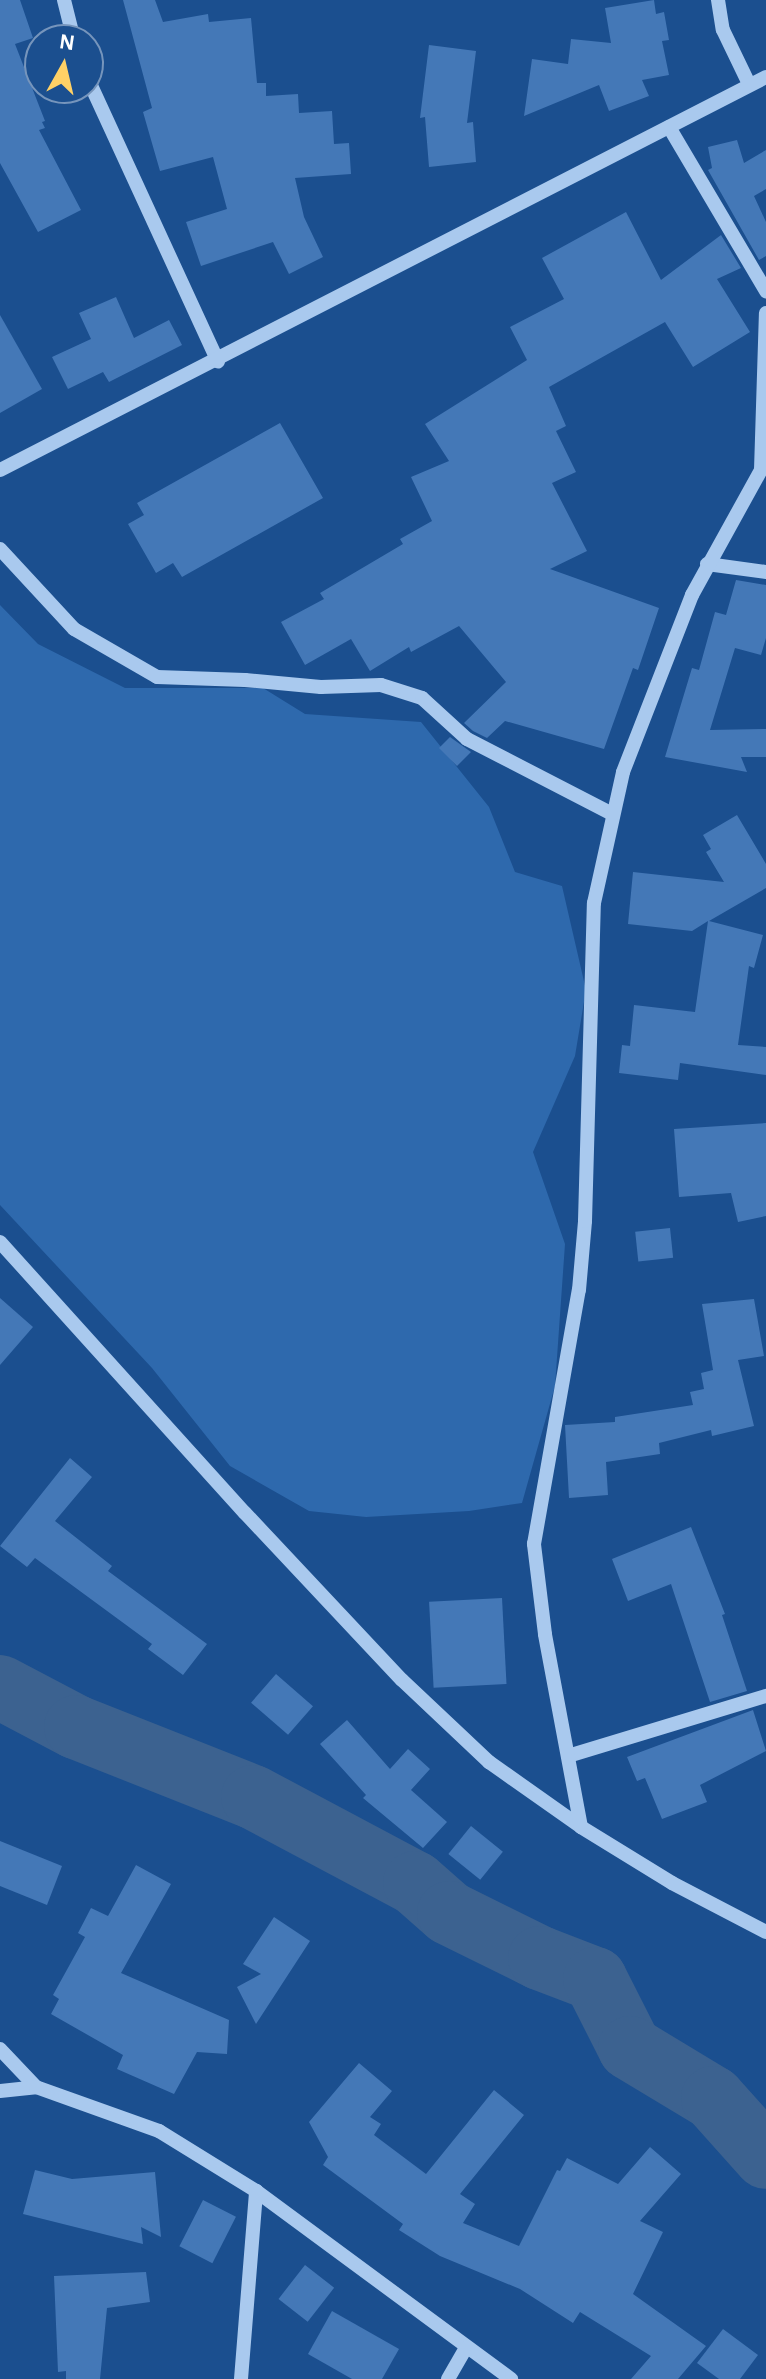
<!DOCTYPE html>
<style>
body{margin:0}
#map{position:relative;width:766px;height:2379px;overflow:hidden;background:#1b4f8f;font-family:"Alegreya Sans",sans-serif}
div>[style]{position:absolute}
.green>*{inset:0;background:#2e69ad}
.river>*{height:64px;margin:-32px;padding:0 32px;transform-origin:32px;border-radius:32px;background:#3c6290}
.building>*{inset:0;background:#4478b7;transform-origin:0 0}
.minor>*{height:14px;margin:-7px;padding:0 7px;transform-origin:7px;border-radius:7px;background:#a9c9ee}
span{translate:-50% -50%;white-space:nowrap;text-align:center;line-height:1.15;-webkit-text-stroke:7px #1b4f8f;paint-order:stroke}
.north{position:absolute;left:24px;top:24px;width:80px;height:80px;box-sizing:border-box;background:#1b4f8f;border:2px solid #7695bc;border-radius:50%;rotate:8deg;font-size:22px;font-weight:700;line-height:32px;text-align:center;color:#fff}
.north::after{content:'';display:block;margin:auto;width:28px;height:36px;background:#ffd166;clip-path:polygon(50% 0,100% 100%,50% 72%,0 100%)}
</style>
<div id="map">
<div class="green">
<div style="clip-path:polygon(0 605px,38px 644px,125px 688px,263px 688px,305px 714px,421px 722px,489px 807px,515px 872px,562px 886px,586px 990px,575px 1056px,533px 1152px,565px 1244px,555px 1386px,522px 1503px,469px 1511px,366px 1517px,309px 1511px,230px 1466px,152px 1368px,0 1205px)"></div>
</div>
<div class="river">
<div style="left:0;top:1687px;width:86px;rotate:27.8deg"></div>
<div style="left:76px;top:1727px;width:190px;rotate:21.6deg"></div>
<div style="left:253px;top:1797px;width:183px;rotate:28deg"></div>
<div style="left:415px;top:1883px;width:45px;rotate:41.4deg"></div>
<div style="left:449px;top:1913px;width:102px;rotate:26.3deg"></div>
<div style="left:540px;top:1958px;width:59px;rotate:20.9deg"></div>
<div style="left:595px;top:1979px;width:77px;rotate:63.1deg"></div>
<div style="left:630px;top:2048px;width:97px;rotate:31.1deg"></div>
<div style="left:713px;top:2098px;width:79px;rotate:48.1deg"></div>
</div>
<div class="building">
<div style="clip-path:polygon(0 0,20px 0,33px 38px,15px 44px,45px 121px,42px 122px,45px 128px,39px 130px,81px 210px,38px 232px,0 163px)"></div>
<div style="clip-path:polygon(123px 0,155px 0,163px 22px,208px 14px,209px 22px,251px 18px,257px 83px,266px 83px,266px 96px,298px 94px,299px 113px,332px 111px,334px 144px,349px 143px,351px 174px,295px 178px,304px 217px,323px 257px,289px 274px,273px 242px,201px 266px,186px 222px,227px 209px,213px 157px,160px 171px,143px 112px,152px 108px)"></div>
<div style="clip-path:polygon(654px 0,656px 14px,664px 12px,669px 40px,662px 41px,669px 75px,642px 80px,649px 96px,609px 111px,599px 85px,524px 116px,532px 59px,568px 64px,571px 39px,611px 43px,605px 8px)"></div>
<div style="clip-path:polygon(429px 45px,476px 51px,467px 123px,473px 122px,476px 162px,429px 167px,425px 117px,420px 118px)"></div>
<div style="clip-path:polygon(737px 140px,744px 163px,766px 150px,766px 189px,754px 196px,766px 222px,766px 256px,759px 260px,708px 170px,712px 168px,708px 147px)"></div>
<div style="clip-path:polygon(626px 212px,661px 280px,721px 235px,741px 268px,717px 279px,750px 332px,693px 367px,665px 322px,549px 387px,566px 426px,556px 431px,576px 472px,552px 483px,587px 551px,550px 569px,659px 608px,638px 670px,633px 668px,604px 749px,505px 721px,487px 738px,473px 731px,464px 723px,506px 682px,459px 626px,411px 652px,409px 647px,370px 671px,351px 639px,305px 665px,281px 622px,324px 599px,320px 593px,403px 544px,400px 539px,432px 521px,411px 477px,449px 461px,425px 424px,527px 360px,510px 327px,564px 299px,542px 258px)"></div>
<div style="clip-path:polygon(116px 297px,134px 338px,169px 320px,182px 345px,109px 382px,103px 372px,68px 389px,52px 357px,91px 339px,79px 313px)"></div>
<div style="clip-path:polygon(0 315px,42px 389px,0 413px)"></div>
<div style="clip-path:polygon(280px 423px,323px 498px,182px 577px,173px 563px,156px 573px,128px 524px,144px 515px,137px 503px)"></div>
<div style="clip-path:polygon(736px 580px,766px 585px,766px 638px,761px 655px,735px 648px,710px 730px,766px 729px,766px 757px,741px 757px,747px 772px,665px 757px,692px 668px,699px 670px,715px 612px,726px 615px)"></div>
<div style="clip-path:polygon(450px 737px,471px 752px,457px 766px,439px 748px)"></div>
<div style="clip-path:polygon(737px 815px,766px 864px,766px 888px,709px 921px,763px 935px,754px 968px,749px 966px,738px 1045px,766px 1047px,766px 1075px,680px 1063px,678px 1080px,619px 1073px,622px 1045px,630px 1046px,634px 1005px,695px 1012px,708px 921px,692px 931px,628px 924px,633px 872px,724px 882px,706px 852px,711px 849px,703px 835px)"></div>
<div style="clip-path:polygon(766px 1123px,766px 1216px,738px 1222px,731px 1193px,679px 1197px,674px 1129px)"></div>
<div style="left:670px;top:1228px;width:30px;height:35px;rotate:84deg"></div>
<div style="clip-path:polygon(0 1298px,33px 1327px,0 1365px)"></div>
<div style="clip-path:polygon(754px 1299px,764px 1356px,738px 1360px,754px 1426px,712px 1436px,711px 1430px,659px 1443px,660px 1454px,606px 1462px,608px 1495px,569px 1498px,565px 1425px,615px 1422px,615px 1417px,693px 1405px,690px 1392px,704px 1389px,701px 1373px,713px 1370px,702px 1304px)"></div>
<div style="clip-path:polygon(70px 1458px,92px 1477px,55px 1521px,112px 1566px,108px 1571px,207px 1644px,183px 1675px,148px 1649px,152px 1644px,35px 1558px,27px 1567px,0 1546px)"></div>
<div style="clip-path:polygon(691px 1527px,725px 1614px,722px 1615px,747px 1691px,710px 1702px,671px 1584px,628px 1601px,612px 1559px)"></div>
<div style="left:502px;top:1598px;width:86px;height:73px;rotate:87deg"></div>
<div style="left:276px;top:1674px;width:49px;height:38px;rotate:41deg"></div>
<div style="clip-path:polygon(753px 1710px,766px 1751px,700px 1785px,707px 1802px,662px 1819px,645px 1778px,637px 1781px,627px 1757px)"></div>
<div style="clip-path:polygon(347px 1720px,390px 1769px,408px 1749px,430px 1769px,411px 1790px,447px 1822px,423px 1848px,363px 1798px,366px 1795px,320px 1744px)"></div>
<div style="left:471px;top:1826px;width:41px;height:36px;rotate:39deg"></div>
<div style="clip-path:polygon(0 1841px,62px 1866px,47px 1905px,0 1886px)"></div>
<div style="clip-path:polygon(136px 1865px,171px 1884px,121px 1973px,229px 2020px,227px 2054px,197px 2052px,174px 2094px,117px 2069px,123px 2055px,51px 2014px,59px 1999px,53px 1995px,85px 1937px,78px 1933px,91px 1908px,108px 1916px)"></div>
<div style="clip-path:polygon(274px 1917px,310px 1941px,256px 2024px,237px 1987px,261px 1974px,243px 1964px)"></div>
<div style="clip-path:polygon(359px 2063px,392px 2091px,370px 2117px,381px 2124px,374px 2135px,426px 2174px,494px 2090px,524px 2115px,460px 2194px,475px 2204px,463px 2223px,519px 2246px,557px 2170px,560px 2171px,567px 2158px,618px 2184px,650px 2147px,681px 2174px,640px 2221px,663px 2232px,633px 2294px,706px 2346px,678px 2379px,631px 2379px,651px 2356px,580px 2312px,573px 2323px,520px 2289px,440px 2256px,399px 2230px,403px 2224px,323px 2165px,328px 2157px,309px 2122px)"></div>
<div style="clip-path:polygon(35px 2170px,72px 2179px,155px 2172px,161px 2237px,141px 2227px,143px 2244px,23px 2214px)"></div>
<div style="left:203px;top:2200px;width:37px;height:52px;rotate:27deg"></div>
<div style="left:305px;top:2265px;width:37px;height:43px;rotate:38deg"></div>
<div style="clip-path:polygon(146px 2272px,150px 2302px,107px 2308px,100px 2379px,66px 2379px,66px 2371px,58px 2372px,54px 2276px)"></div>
<div style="clip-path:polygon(332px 2311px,399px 2349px,382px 2379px,352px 2379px,308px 2354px)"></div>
<div style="clip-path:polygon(723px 2329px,758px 2355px,740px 2379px,719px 2379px,697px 2363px)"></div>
</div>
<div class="minor">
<div style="left:64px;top:0;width:41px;rotate:76deg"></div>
<div style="left:718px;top:0;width:30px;rotate:81deg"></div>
<div style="left:723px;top:30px;width:60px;rotate:64.3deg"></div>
<div style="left:88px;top:79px;width:311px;rotate:65.3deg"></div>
<div style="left:669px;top:127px;width:191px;rotate:59.4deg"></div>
<div style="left:0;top:470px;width:861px;rotate:-27.16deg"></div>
<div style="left:0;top:549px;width:109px;rotate:47.2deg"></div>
<div style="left:74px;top:629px;width:96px;rotate:30deg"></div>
<div style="left:157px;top:677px;width:88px;rotate:2deg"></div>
<div style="left:245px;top:680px;width:76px;rotate:5.3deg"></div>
<div style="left:321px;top:687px;width:60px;rotate:-1.9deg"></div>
<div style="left:381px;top:685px;width:43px;rotate:17.6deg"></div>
<div style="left:422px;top:698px;width:61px;rotate:42.3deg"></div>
<div style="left:467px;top:739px;width:163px;rotate:27.3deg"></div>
<div style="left:707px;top:564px;width:60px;rotate:7.7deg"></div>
<div style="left:0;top:1242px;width:365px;rotate:47.9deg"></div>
<div style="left:245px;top:1513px;width:229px;rotate:46.8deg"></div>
<div style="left:402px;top:1680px;width:120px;rotate:43.3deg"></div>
<div style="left:489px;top:1762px;width:113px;rotate:35.2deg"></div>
<div style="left:581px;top:1827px;width:107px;rotate:31.6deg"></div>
<div style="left:672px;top:1883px;width:106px;rotate:27.5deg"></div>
<div style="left:568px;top:1756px;width:207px;rotate:-16.9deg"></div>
<div style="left:581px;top:1827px;width:196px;rotate:-100.6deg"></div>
<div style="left:545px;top:1634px;width:91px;rotate:-97deg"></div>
<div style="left:534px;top:1544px;width:258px;rotate:-80deg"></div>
<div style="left:579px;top:1290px;width:69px;rotate:-85deg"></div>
<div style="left:585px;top:1221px;width:318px;rotate:-88.4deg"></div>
<div style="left:594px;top:903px;width:134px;rotate:-77.5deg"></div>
<div style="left:623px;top:772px;width:190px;rotate:-68.7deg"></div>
<div style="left:692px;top:595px;width:143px;rotate:-61.1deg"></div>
<div style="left:761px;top:470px;width:157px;rotate:-88.2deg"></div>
<div style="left:0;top:2049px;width:52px;rotate:46.5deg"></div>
<div style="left:0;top:2091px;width:36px;rotate:-6deg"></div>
<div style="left:36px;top:2087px;width:131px;rotate:19.7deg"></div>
<div style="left:159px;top:2131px;width:114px;rotate:31.7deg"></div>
<div style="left:256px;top:2191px;width:317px;rotate:36.4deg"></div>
<div style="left:241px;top:2379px;width:189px;rotate:-85.4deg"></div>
<div style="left:448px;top:2379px;width:36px;rotate:-60deg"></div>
</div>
<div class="north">N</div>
</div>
